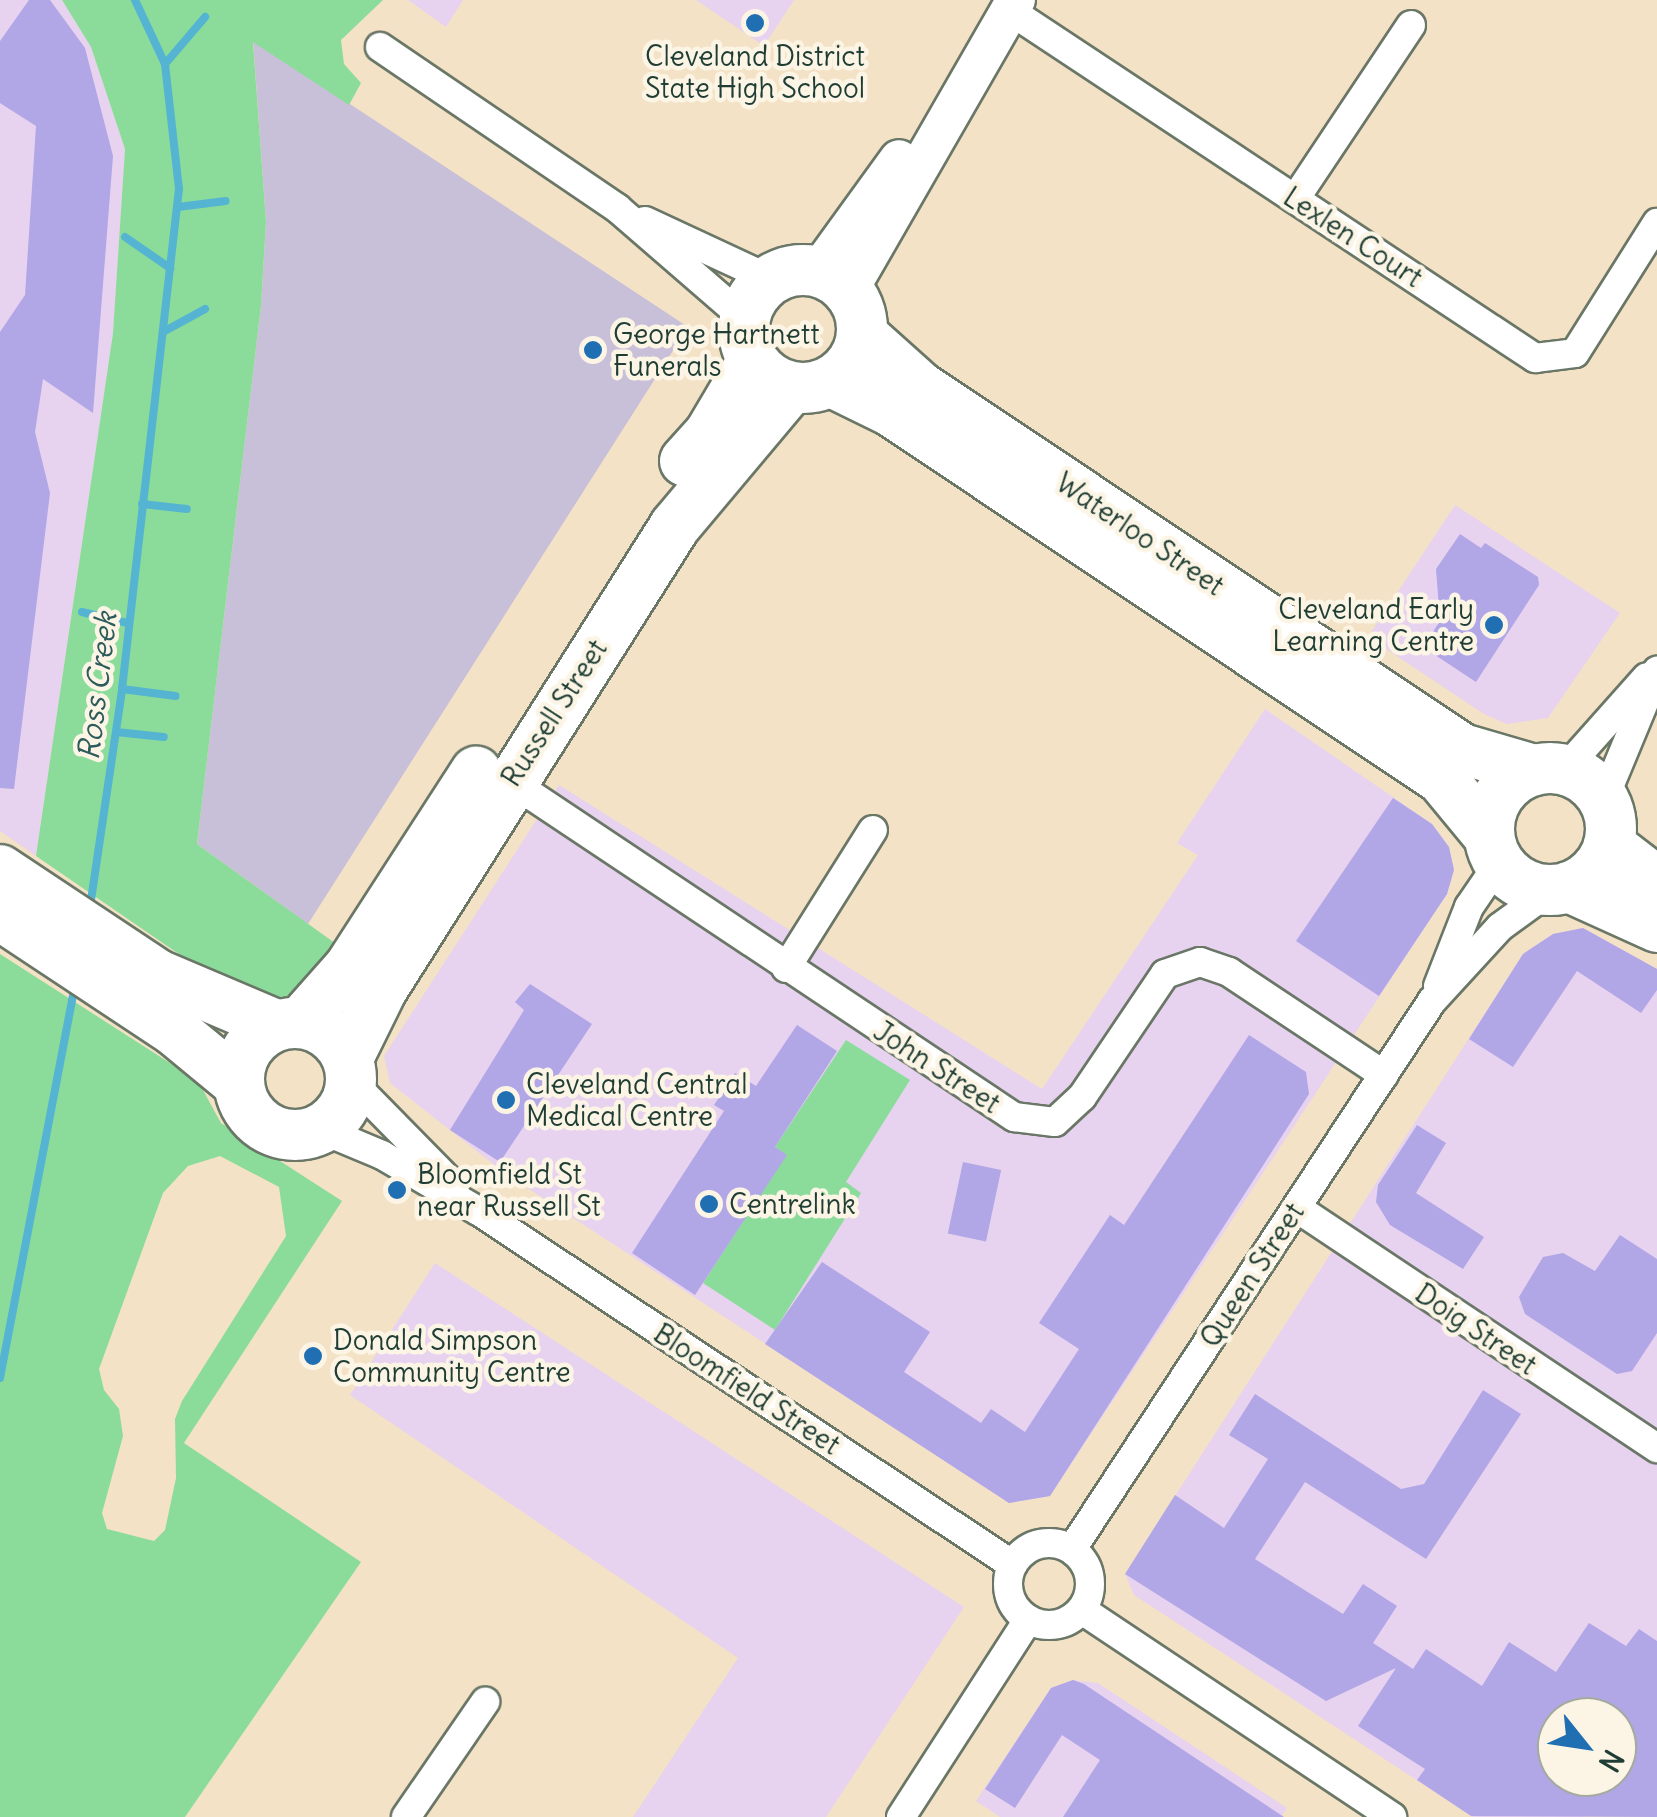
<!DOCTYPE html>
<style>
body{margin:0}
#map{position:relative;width:1657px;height:1817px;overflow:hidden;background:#f4e2c6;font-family:Delius,sans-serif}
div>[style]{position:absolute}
.built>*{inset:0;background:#e7d2ef}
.industrial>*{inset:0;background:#c8bfd8}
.green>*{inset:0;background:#8bdc9b}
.stream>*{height:8px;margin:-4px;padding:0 4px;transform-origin:4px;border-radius:4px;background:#54b4d2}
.building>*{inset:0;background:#b1a6e6;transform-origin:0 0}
.roads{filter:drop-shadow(2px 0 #6a7767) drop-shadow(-2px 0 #6a7767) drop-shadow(0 2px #6a7767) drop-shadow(0 -2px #6a7767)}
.street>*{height:28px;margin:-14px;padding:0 14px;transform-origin:14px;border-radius:14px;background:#fff}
.street>.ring{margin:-14px;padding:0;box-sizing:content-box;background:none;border:28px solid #fff;border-radius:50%}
.secondary>*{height:38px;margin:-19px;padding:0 19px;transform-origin:19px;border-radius:19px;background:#fff}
.highway>*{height:50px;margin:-25px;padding:0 25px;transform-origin:25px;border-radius:25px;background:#fff}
.highway>.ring{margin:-25px;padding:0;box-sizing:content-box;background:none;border:50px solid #fff;border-radius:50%}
.dots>*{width:28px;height:28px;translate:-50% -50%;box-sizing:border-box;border:5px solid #fcf5e5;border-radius:50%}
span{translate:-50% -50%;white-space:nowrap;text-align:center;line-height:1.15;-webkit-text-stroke:9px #fcf5e5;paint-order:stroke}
.poi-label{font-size:28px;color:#1f3d34}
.left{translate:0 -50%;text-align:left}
.right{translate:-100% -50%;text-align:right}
.street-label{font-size:28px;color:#1f3d34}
.water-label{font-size:30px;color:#2c5b5c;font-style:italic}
.north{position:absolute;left:1537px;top:1697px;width:100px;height:100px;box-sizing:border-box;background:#fcf5e5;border:2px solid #a4ab9e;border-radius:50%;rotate:120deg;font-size:28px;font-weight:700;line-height:40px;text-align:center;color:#1f3d34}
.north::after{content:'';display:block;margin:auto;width:35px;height:45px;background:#1f6fb2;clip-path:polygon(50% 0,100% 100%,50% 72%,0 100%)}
</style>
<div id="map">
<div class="built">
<div style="clip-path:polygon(0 0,62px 0,91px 47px,125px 149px,113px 333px,36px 856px,0 831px)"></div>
<div style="clip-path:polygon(408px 0,463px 0,446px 27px)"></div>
<div style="clip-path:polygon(696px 0,794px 0,764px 46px)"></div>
<div style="clip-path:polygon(1455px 505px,1620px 613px,1548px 718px,1507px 724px,1484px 714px,1368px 637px)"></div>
<div style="clip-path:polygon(1265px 709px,1432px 824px,1449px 847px,1454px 870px,1447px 894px,1050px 1496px,1009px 1503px,506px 1174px,390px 1083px,384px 1056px,559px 785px,1042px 1089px,1198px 855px,1177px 843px)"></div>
<div style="clip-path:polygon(1583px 928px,1657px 969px,1657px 1702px,1617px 1717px,1557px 1717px,1557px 1777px,1609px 1777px,1583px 1817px,1473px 1817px,1134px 1595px,1125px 1574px,1523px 954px,1553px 934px)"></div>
<div style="clip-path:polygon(435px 1263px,964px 1607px,826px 1817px,633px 1817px,738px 1658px,350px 1395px)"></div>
<div style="clip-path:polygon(1073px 1680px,1098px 1683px,1287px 1808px,1281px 1817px,1000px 1817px,976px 1801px,1051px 1688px)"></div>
</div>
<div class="industrial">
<div style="clip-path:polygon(253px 40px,688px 327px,308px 924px,197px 844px,261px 306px,266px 222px)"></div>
</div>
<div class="green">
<div style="clip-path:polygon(62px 0,383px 0,341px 40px,344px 64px,361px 83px,349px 105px,253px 42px,266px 222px,261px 306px,197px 844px,339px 946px,314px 984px,279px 999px,240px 996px,36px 856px,113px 333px,125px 149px,91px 47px)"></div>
<div style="clip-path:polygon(evenodd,0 954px,198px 1081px,221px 1123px,342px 1201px,184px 1443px,361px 1562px,185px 1817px,0 1817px,0 954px,220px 1156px,279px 1187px,286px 1236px,182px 1401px,175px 1419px,176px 1478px,165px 1530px,154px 1541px,107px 1529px,102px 1513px,123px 1436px,119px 1409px,104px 1390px,99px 1369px,163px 1193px,188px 1166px,220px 1156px)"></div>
<div style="clip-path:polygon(846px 1040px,910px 1080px,846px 1182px,861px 1193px,775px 1330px,703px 1283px,786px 1155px,775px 1147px)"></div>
</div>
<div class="stream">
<div style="left:165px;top:64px;width:62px;rotate:-49.6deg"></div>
<div style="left:178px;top:207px;width:48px;rotate:-7.1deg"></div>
<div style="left:125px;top:237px;width:55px;rotate:34.6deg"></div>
<div style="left:163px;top:332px;width:48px;rotate:-28.7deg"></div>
<div style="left:142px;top:504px;width:45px;rotate:6.3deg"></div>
<div style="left:82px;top:612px;width:46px;rotate:13.7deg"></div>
<div style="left:122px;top:689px;width:54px;rotate:7.4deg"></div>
<div style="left:116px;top:732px;width:48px;rotate:5.9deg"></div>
<div style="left:90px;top:907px;width:220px;rotate:-81.6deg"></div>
<div style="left:122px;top:689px;width:503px;rotate:-83.5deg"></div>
<div style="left:179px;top:189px;width:126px;rotate:-96.4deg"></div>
<div style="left:165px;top:64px;width:71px;rotate:-115.1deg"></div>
<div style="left:0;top:1378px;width:400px;rotate:-79.2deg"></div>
</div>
<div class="building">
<div style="clip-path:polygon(29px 0,50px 0,85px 48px,113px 156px,93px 413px,43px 379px,35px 432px,50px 493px,14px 789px,0 788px,0 332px,25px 295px,36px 126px,0 103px,0 41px)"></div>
<div style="clip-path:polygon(1460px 534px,1481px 548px,1485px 543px,1538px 577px,1539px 585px,1476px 682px,1423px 647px,1440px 621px,1436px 569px)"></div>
<div style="clip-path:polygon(1393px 798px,1432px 824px,1449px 847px,1454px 870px,1447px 894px,1379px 996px,1296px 941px)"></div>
<div style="clip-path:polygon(1583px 928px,1657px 969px,1657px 990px,1641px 1013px,1577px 971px,1513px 1067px,1469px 1039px,1523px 954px,1553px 934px)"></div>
<div style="clip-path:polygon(530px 984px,592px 1024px,500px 1162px,450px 1130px,524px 1010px,515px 1002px)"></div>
<div style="clip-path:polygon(797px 1025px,837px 1051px,775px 1147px,787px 1155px,695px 1295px,632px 1253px,724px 1111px,714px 1105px,735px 1073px,756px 1086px)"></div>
<div style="clip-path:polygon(1249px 1035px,1306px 1072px,1309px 1094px,1050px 1496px,1009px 1503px,765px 1344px,822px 1262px,930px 1332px,904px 1372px,981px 1423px,991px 1409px,1025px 1432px,1079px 1349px,1039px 1323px,1110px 1215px,1124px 1225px)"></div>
<div style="clip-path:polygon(1417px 1125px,1446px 1143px,1416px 1193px,1484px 1237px,1463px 1269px,1390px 1225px,1376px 1202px,1378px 1185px)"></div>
<div style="left:963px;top:1162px;width:39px;height:73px;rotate:12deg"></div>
<div style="clip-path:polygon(1620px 1235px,1657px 1259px,1657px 1333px,1632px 1371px,1617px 1374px,1525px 1314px,1519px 1297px,1543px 1257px,1563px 1253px,1595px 1271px)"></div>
<div style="clip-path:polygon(evenodd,1483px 1390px,1521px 1414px,1426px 1559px,1305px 1482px,1255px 1559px,1343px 1614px,1363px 1584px,1397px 1606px,1373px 1643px,1413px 1669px,1426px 1649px,1482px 1686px,1509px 1642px,1556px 1672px,1589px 1623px,1626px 1646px,1639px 1629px,1657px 1641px,1657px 1817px,1471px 1816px,1417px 1780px,1425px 1769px,1358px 1726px,1396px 1668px,1326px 1701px,1125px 1574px,1175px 1495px,1224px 1528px,1268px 1459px,1229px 1435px,1255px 1394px,1401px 1489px,1424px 1484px,1483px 1390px,1557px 1717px,1617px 1717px,1617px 1777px,1557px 1777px,1557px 1717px)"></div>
<div style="clip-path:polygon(1073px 1680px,1084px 1684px,1284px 1817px,1063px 1817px,1100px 1760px,1062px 1735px,1015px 1808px,985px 1789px,1051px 1688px)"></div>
</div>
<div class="roads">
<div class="street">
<div style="left:1009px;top:10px;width:631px;rotate:33.49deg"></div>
<div style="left:1535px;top:358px;width:40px;rotate:-7.1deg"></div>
<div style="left:1575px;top:353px;width:154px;rotate:-57.8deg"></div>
<div style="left:380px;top:47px;width:287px;rotate:34.2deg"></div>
<div style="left:617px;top:208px;width:168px;rotate:40.9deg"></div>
<div style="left:1295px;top:199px;width:209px;rotate:-56.3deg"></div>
<div style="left:645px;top:221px;width:138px;rotate:24.9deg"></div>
<div style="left:1565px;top:769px;width:123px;rotate:-48.3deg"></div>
<div style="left:510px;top:781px;width:606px;rotate:33.69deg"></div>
<div style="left:1014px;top:1117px;width:41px;rotate:7deg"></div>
<div style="left:1055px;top:1122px;width:37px;rotate:-43deg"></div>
<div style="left:1082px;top:1097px;width:148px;rotate:-56deg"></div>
<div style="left:1165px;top:974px;width:37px;rotate:-19deg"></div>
<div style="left:1200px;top:962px;width:31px;rotate:19deg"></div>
<div style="left:1229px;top:972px;width:186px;rotate:33.6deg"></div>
<div style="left:1604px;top:799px;width:139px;rotate:-67.5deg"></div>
<div style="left:786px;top:968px;width:163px;rotate:-57.8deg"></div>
<div style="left:1438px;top:986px;width:85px;rotate:-68.6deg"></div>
<div style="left:1469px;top:907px;width:53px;rotate:-55.7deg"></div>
<div style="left:351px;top:1081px;width:148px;rotate:45.5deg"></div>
<div style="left:320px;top:1129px;width:67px;rotate:22.8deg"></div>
<div style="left:382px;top:1155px;width:113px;rotate:30.2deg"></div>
<div style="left:480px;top:1212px;width:639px;rotate:33.52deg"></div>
<div style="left:1297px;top:1208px;width:433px;rotate:33.7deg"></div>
<div class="ring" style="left:1008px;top:1543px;width:54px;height:54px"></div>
<div style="left:1072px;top:1549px;width:656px;rotate:-56.7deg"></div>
<div style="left:1432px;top:1001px;width:100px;rotate:-47.4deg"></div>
<div style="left:1500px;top:927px;width:63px;rotate:-36deg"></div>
<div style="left:1082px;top:1610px;width:373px;rotate:33.7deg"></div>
<div style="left:406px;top:1817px;width:140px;rotate:-55.5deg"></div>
<div style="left:901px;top:1817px;width:234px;rotate:-57.2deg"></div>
</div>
<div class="secondary">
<div style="left:818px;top:271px;width:138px;rotate:-54.1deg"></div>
<div style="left:849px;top:290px;width:335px;rotate:-60.1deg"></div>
</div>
<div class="highway">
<div class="ring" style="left:744px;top:270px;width:68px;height:68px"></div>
<div style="left:863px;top:336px;width:76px;rotate:41.8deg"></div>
<div style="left:920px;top:387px;width:652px;rotate:33.74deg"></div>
<div style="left:1462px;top:749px;width:75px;rotate:16.3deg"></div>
<div style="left:832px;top:382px;width:66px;rotate:26.2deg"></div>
<div style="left:891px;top:411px;width:663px;rotate:33.74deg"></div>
<div style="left:1442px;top:779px;width:74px;rotate:50.5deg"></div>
<div style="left:685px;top:461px;width:38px;rotate:-48deg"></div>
<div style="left:710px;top:433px;width:82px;rotate:-59.4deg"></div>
<div class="ring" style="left:1489px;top:768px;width:72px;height:72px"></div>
<div style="left:1609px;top:845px;width:61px;rotate:37.6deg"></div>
<div style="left:0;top:870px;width:190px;rotate:33.6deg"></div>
<div style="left:158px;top:975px;width:128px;rotate:23deg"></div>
<div style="left:1569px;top:887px;width:97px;rotate:24.4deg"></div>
<div style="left:0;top:915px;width:210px;rotate:33.5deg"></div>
<div style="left:175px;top:1031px;width:82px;rotate:39.5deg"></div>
<div style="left:301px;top:1022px;width:72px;rotate:-48.4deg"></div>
<div style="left:349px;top:968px;width:234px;rotate:-57.1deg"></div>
<div class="ring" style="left:239px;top:1023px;width:62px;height:62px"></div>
<div style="left:348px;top:1058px;width:77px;rotate:-63.8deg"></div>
<div style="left:382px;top:989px;width:548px;rotate:-57.67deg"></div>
<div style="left:675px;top:526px;width:180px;rotate:-50deg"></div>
</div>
</div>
<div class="dots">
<div style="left:755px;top:23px;background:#1f6fb2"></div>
<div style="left:593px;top:350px;background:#1f6fb2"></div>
<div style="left:1494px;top:625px;background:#1f6fb2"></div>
<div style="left:506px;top:1100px;background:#1f6fb2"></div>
<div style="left:397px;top:1190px;background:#1f6fb2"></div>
<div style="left:709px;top:1204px;background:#1f6fb2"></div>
<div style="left:313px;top:1356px;background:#1f6fb2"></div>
</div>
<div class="poi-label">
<span style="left:755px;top:72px">Cleveland District<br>State High School</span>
<span class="left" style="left:613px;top:350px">George Hartnett<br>Funerals</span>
<span class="right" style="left:1474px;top:625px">Cleveland Early<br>Learning Centre</span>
<span class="left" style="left:526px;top:1100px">Cleveland Central<br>Medical Centre</span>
<span class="left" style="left:417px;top:1190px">Bloomfield St<br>near Russell St</span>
<span class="left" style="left:729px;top:1204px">Centrelink</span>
<span class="left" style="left:333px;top:1356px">Donald Simpson<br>Community Centre</span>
</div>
<div class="street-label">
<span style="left:1353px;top:237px;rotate:33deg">Lexlen Court</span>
<span style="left:1140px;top:534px;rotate:34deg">Waterloo Street</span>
<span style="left:554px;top:713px;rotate:-57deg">Russell Street</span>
<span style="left:937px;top:1067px;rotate:33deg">John Street</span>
<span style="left:1252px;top:1275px;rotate:-57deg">Queen Street</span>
<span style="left:1476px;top:1329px;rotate:34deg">Doig Street</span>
<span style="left:747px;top:1389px;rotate:33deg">Bloomfield Street</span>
</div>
<div class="water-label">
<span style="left:97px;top:686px;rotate:-83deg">Ross Creek</span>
</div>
<div class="north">N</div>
</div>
